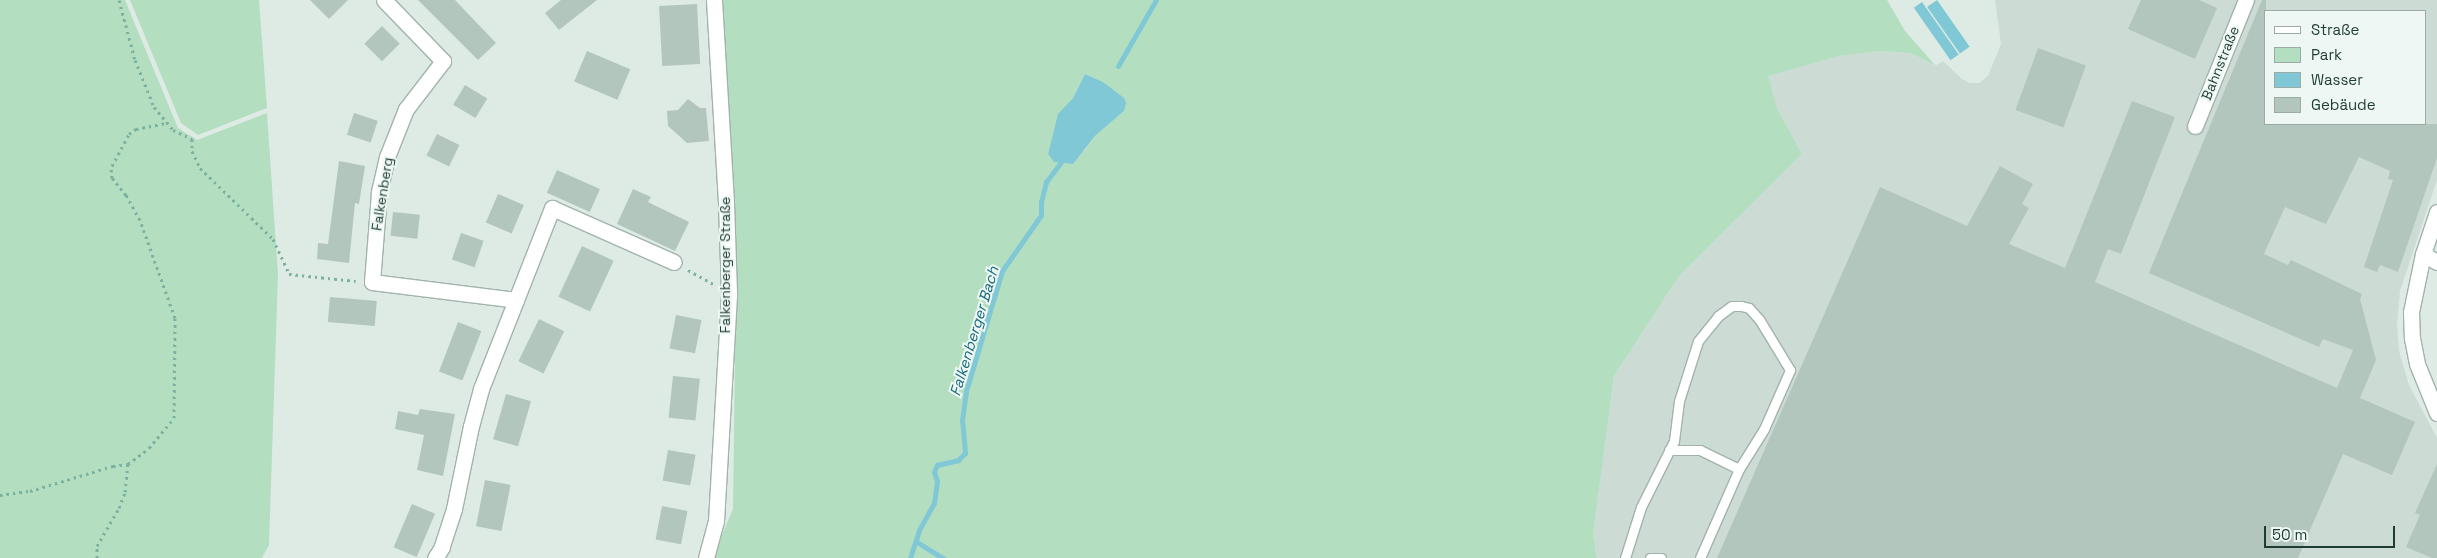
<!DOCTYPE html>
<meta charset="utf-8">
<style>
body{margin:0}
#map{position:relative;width:2437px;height:558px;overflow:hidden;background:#deebe5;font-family:"Space Grotesk",sans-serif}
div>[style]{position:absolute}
.built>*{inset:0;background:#ccdbd4}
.green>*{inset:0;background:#b4dec0}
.water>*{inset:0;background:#80c8d6;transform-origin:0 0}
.stream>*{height:5px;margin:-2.5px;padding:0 2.5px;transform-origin:2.5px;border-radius:2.5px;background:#80c8d6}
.building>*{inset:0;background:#b3c6be;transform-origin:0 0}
.path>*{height:3px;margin-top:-1.5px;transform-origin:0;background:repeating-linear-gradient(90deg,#7bb1a0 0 2.5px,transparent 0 6.5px)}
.roads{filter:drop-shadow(1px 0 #a1b3ac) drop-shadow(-1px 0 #a1b3ac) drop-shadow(0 1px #a1b3ac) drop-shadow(0 -1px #a1b3ac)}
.service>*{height:9px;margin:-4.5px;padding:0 4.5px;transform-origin:4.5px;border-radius:4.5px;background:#fff}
.minor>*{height:15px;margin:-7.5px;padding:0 7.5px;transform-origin:7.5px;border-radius:7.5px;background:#fff}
.secondary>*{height:15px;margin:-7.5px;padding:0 7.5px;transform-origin:7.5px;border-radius:7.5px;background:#fff}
span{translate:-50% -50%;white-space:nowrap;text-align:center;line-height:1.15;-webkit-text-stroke:4px #eef7f3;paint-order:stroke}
.street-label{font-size:14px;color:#1e3c34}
.water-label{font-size:15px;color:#146b7c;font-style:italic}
.legend{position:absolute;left:2264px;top:10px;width:162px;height:115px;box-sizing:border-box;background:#eef7f3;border:1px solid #9baca7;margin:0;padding:6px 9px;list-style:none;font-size:15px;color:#1e3c34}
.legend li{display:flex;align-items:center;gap:10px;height:25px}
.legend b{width:25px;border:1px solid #9baca7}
.scale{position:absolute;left:2264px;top:526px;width:131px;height:22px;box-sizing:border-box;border:2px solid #1e3c34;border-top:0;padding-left:6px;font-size:15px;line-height:18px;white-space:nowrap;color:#1e3c34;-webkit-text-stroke:4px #eef7f3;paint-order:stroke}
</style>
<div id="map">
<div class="built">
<div style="clip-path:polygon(evenodd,1995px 0,2437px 0,2437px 180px,2400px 291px,2397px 324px,2399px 351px,2409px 385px,2437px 438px,2437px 558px,1597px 558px,1593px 535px,1614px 376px,1679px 276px,1802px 154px,1777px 108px,1767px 76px,1839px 56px,1881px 51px,1910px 53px,1935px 66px,1943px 61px,1962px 79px,1970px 83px,1979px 83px,1988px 76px,2001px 44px,1995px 0,2266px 11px,2426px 11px,2426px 124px,2266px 124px,2266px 11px)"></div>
</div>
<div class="green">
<div style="clip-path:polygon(0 0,125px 0,178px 128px,197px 140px,267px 113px,278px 275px,269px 545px,262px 558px,0 558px)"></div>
<div style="clip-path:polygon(130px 0,259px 0,267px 108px,198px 135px,181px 123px)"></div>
<div style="clip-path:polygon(evenodd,723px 0,1887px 0,1905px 31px,1936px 66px,1910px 53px,1881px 51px,1839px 56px,1768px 76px,1777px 108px,1802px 154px,1679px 276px,1614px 376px,1593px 535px,1597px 558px,712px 558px,733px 509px,736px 280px,723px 0,1085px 74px,1103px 82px,1124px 111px,1095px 136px,1084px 151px,1048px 154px,1059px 114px,1073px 98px,1085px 74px)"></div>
</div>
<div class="water">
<div style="left:1937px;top:0;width:57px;height:12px;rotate:55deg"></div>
<div style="left:1922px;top:2px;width:64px;height:10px;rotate:55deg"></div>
<div style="clip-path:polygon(1085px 74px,1103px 82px,1124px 98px,1126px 103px,1124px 111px,1095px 136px,1073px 164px,1054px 162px,1048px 154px,1058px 114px,1073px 98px)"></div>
</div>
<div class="stream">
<div style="left:1118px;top:66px;width:76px;rotate:-60.1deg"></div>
<div style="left:917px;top:542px;width:31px;rotate:32deg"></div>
<div style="left:910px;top:558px;width:29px;rotate:-72deg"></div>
<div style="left:919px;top:530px;width:31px;rotate:-61deg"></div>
<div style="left:934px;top:503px;width:22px;rotate:-82deg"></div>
<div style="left:937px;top:481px;width:9px;rotate:-108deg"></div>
<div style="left:934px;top:472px;width:8px;rotate:-67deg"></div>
<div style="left:937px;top:465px;width:22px;rotate:-13deg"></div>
<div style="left:958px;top:460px;width:10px;rotate:-45deg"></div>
<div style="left:965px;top:453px;width:33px;rotate:-95deg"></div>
<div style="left:962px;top:420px;width:29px;rotate:-82deg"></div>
<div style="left:966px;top:391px;width:125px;rotate:-73.3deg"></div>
<div style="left:1002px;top:271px;width:68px;rotate:-55.1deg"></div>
<div style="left:1041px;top:215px;width:13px;rotate:-90deg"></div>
<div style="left:1041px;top:202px;width:21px;rotate:-76deg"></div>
<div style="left:1046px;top:182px;width:30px;rotate:-53deg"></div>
</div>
<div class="building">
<div style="clip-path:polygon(310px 0,348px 0,329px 19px)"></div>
<div style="clip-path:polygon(418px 0,455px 0,496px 43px,478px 60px)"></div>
<div style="clip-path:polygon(561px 0,597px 0,559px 30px,545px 13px)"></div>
<div style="clip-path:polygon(2141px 0,2199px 0,2217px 8px,2195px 59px,2128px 29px)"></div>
<div style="clip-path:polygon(2262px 0,2266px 0,2266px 124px,2437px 124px,2437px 158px,2398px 272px,2380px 265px,2377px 272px,2364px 267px,2393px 180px,2388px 179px,2390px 171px,2359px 157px,2326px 224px,2285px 207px,2264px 254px,2288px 265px,2291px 260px,2362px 294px,2360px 299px,2376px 360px,2360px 398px,2415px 422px,2392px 475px,2343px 454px,2298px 558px,1717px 558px,1880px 187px,1967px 226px,2000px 166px,2033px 184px,2022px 204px,2029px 208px,2009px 244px,2065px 268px,2132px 101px,2175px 117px,2121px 254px,2108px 249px,2095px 282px,2337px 388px,2353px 350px,2323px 339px,2319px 347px,2149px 273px)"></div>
<div style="left:697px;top:4px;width:60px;height:38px;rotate:87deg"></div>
<div style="left:382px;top:26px;width:25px;height:25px;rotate:45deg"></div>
<div style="left:2038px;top:48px;width:51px;height:66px;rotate:20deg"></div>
<div style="left:587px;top:51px;width:47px;height:33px;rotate:23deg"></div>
<div style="left:465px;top:85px;width:26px;height:23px;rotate:31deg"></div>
<div style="clip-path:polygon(688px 99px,700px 108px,706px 108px,709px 141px,687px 143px,668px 126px,667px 111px,678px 110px)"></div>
<div style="left:354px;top:113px;width:25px;height:23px;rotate:18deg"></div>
<div style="left:437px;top:134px;width:25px;height:24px;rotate:26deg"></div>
<div style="clip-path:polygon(339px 161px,365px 166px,359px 204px,355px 203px,349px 263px,317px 259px,318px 243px,328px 244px)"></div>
<div style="left:557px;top:170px;width:47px;height:25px;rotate:24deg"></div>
<div style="clip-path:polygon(633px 189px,651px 197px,648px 202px,689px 222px,675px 251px,617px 224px)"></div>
<div style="left:498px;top:194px;width:28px;height:31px;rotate:23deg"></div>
<div style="left:393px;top:212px;width:27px;height:24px;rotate:6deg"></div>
<div style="left:461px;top:233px;width:24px;height:28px;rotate:19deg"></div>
<div style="left:582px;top:246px;width:35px;height:56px;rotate:25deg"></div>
<div style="left:330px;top:297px;width:47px;height:25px;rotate:5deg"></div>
<div style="left:676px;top:315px;width:26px;height:34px;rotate:11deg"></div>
<div style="left:539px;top:319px;width:28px;height:47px;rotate:26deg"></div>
<div style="left:458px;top:322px;width:25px;height:53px;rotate:21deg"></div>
<div style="left:673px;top:376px;width:27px;height:42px;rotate:6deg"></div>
<div style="left:506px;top:394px;width:26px;height:47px;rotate:16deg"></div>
<div style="clip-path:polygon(420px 409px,455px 414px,443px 476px,417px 470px,424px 435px,395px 429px,398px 411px,418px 415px)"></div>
<div style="left:668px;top:450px;width:28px;height:31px;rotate:10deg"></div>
<div style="clip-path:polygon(2437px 464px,2437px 558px,2432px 558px,2406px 547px,2420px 515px,2415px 513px)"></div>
<div style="left:485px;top:480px;width:26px;height:47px;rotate:11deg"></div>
<div style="left:412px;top:504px;width:25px;height:47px;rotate:23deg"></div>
<div style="left:662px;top:506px;width:26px;height:34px;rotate:11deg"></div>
</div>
<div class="path">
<div style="left:119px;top:0;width:62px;rotate:75.1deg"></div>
<div style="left:135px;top:60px;width:51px;rotate:68deg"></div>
<div style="left:154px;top:107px;width:30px;rotate:50deg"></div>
<div style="left:173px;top:130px;width:21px;rotate:25deg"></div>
<div style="left:192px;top:139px;width:12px;rotate:90deg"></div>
<div style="left:192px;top:151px;width:19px;rotate:65deg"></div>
<div style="left:200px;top:168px;width:102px;rotate:44.2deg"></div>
<div style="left:273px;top:239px;width:38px;rotate:65deg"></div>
<div style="left:289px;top:274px;width:67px;rotate:6deg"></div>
<div style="left:688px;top:270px;width:29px;rotate:29deg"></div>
<div style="left:0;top:495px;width:30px;rotate:-8deg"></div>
<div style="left:30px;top:491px;width:87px;rotate:-16.8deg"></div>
<div style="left:113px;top:466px;width:15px;rotate:-8deg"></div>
<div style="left:97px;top:558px;width:12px;rotate:-90deg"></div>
<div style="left:97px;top:546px;width:44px;rotate:-59.9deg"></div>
<div style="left:119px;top:508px;width:17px;rotate:-69deg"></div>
<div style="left:125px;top:492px;width:28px;rotate:-84deg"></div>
<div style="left:128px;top:464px;width:26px;rotate:-37deg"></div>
<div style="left:149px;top:448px;width:39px;rotate:-50deg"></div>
<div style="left:174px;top:418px;width:100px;rotate:-89.4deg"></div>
<div style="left:175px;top:318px;width:104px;rotate:-109.7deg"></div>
<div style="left:140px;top:220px;width:29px;rotate:-119deg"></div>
<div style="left:126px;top:195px;width:22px;rotate:-129deg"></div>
<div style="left:112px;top:178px;width:6px;rotate:-99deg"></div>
<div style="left:111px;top:172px;width:6px;rotate:-81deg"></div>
<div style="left:112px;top:166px;width:36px;rotate:-62deg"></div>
<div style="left:129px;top:134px;width:9px;rotate:-36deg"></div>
<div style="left:136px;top:129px;width:31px;rotate:-11deg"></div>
</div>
<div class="roads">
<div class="service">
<div style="left:1669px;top:450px;width:31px"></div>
<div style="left:1700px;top:450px;width:43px;rotate:26deg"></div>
<div style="left:1625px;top:558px;width:53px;rotate:-72.6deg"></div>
<div style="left:1641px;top:507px;width:74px;rotate:-63.4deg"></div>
<div style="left:1674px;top:441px;width:40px;rotate:-82.9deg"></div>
<div style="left:1679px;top:401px;width:63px;rotate:-72.4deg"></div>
<div style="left:1698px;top:341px;width:32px;rotate:-51deg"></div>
<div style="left:1718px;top:316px;width:17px;rotate:-36deg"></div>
<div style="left:1732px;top:306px;width:9px"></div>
<div style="left:1741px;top:306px;width:8px;rotate:14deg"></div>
<div style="left:1749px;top:308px;width:15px;rotate:48deg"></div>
<div style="left:1759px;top:319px;width:60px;rotate:58.7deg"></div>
<div style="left:1790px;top:370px;width:64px;rotate:113.8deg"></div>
<div style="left:1764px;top:429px;width:47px;rotate:122deg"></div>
<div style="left:1739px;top:469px;width:97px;rotate:113.7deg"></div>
<div style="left:1650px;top:558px;width:11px"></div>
</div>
<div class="minor">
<div style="left:384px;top:0;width:85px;rotate:46deg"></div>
<div style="left:443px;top:61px;width:61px;rotate:127.6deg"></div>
<div style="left:406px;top:109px;width:52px;rotate:111.6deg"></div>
<div style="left:387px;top:157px;width:37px;rotate:103deg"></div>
<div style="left:379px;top:193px;width:89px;rotate:94.5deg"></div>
<div style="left:372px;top:282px;width:145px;rotate:7.1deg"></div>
<div style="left:516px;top:300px;width:96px;rotate:111.5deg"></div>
<div style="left:481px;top:389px;width:38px;rotate:105deg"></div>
<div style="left:471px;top:426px;width:85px;rotate:101.6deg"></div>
<div style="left:454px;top:509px;width:40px;rotate:108deg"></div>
<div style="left:442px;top:547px;width:13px;rotate:122deg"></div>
<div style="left:2195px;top:126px;width:136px;rotate:-68deg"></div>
<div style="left:2423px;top:254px;width:16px;rotate:30deg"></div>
<div style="left:516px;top:300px;width:99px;rotate:-68.6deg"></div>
<div style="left:552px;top:208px;width:133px;rotate:23.9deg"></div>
<div style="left:706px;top:558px;width:38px;rotate:-75deg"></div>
<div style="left:716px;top:521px;width:228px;rotate:-86.7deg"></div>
<div style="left:729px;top:293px;width:91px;rotate:-91.9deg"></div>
<div style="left:726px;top:202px;width:202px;rotate:-93.4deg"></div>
</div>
<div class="secondary">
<div style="left:2437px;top:212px;width:44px;rotate:108.4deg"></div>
<div style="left:2423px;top:254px;width:59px;rotate:101.7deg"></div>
<div style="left:2411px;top:312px;width:26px;rotate:88deg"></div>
<div style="left:2412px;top:338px;width:26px;rotate:79deg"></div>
<div style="left:2417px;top:364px;width:53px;rotate:67.8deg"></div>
</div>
</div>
<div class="street-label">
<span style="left:2220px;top:63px;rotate:-68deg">Bahnstraße</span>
<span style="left:382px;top:194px;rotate:-81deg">Falkenberg</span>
<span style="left:725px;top:265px;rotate:-90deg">Falkenberger Straße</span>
</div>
<div class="water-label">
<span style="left:974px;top:331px;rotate:-73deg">Falkenberger Bach</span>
</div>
<ul class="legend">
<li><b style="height:6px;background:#fff"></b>Straße</li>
<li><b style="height:14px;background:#b4dec0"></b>Park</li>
<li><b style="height:14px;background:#80c8d6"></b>Wasser</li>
<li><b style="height:14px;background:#b3c6be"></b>Gebäude</li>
</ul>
<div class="scale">50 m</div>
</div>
